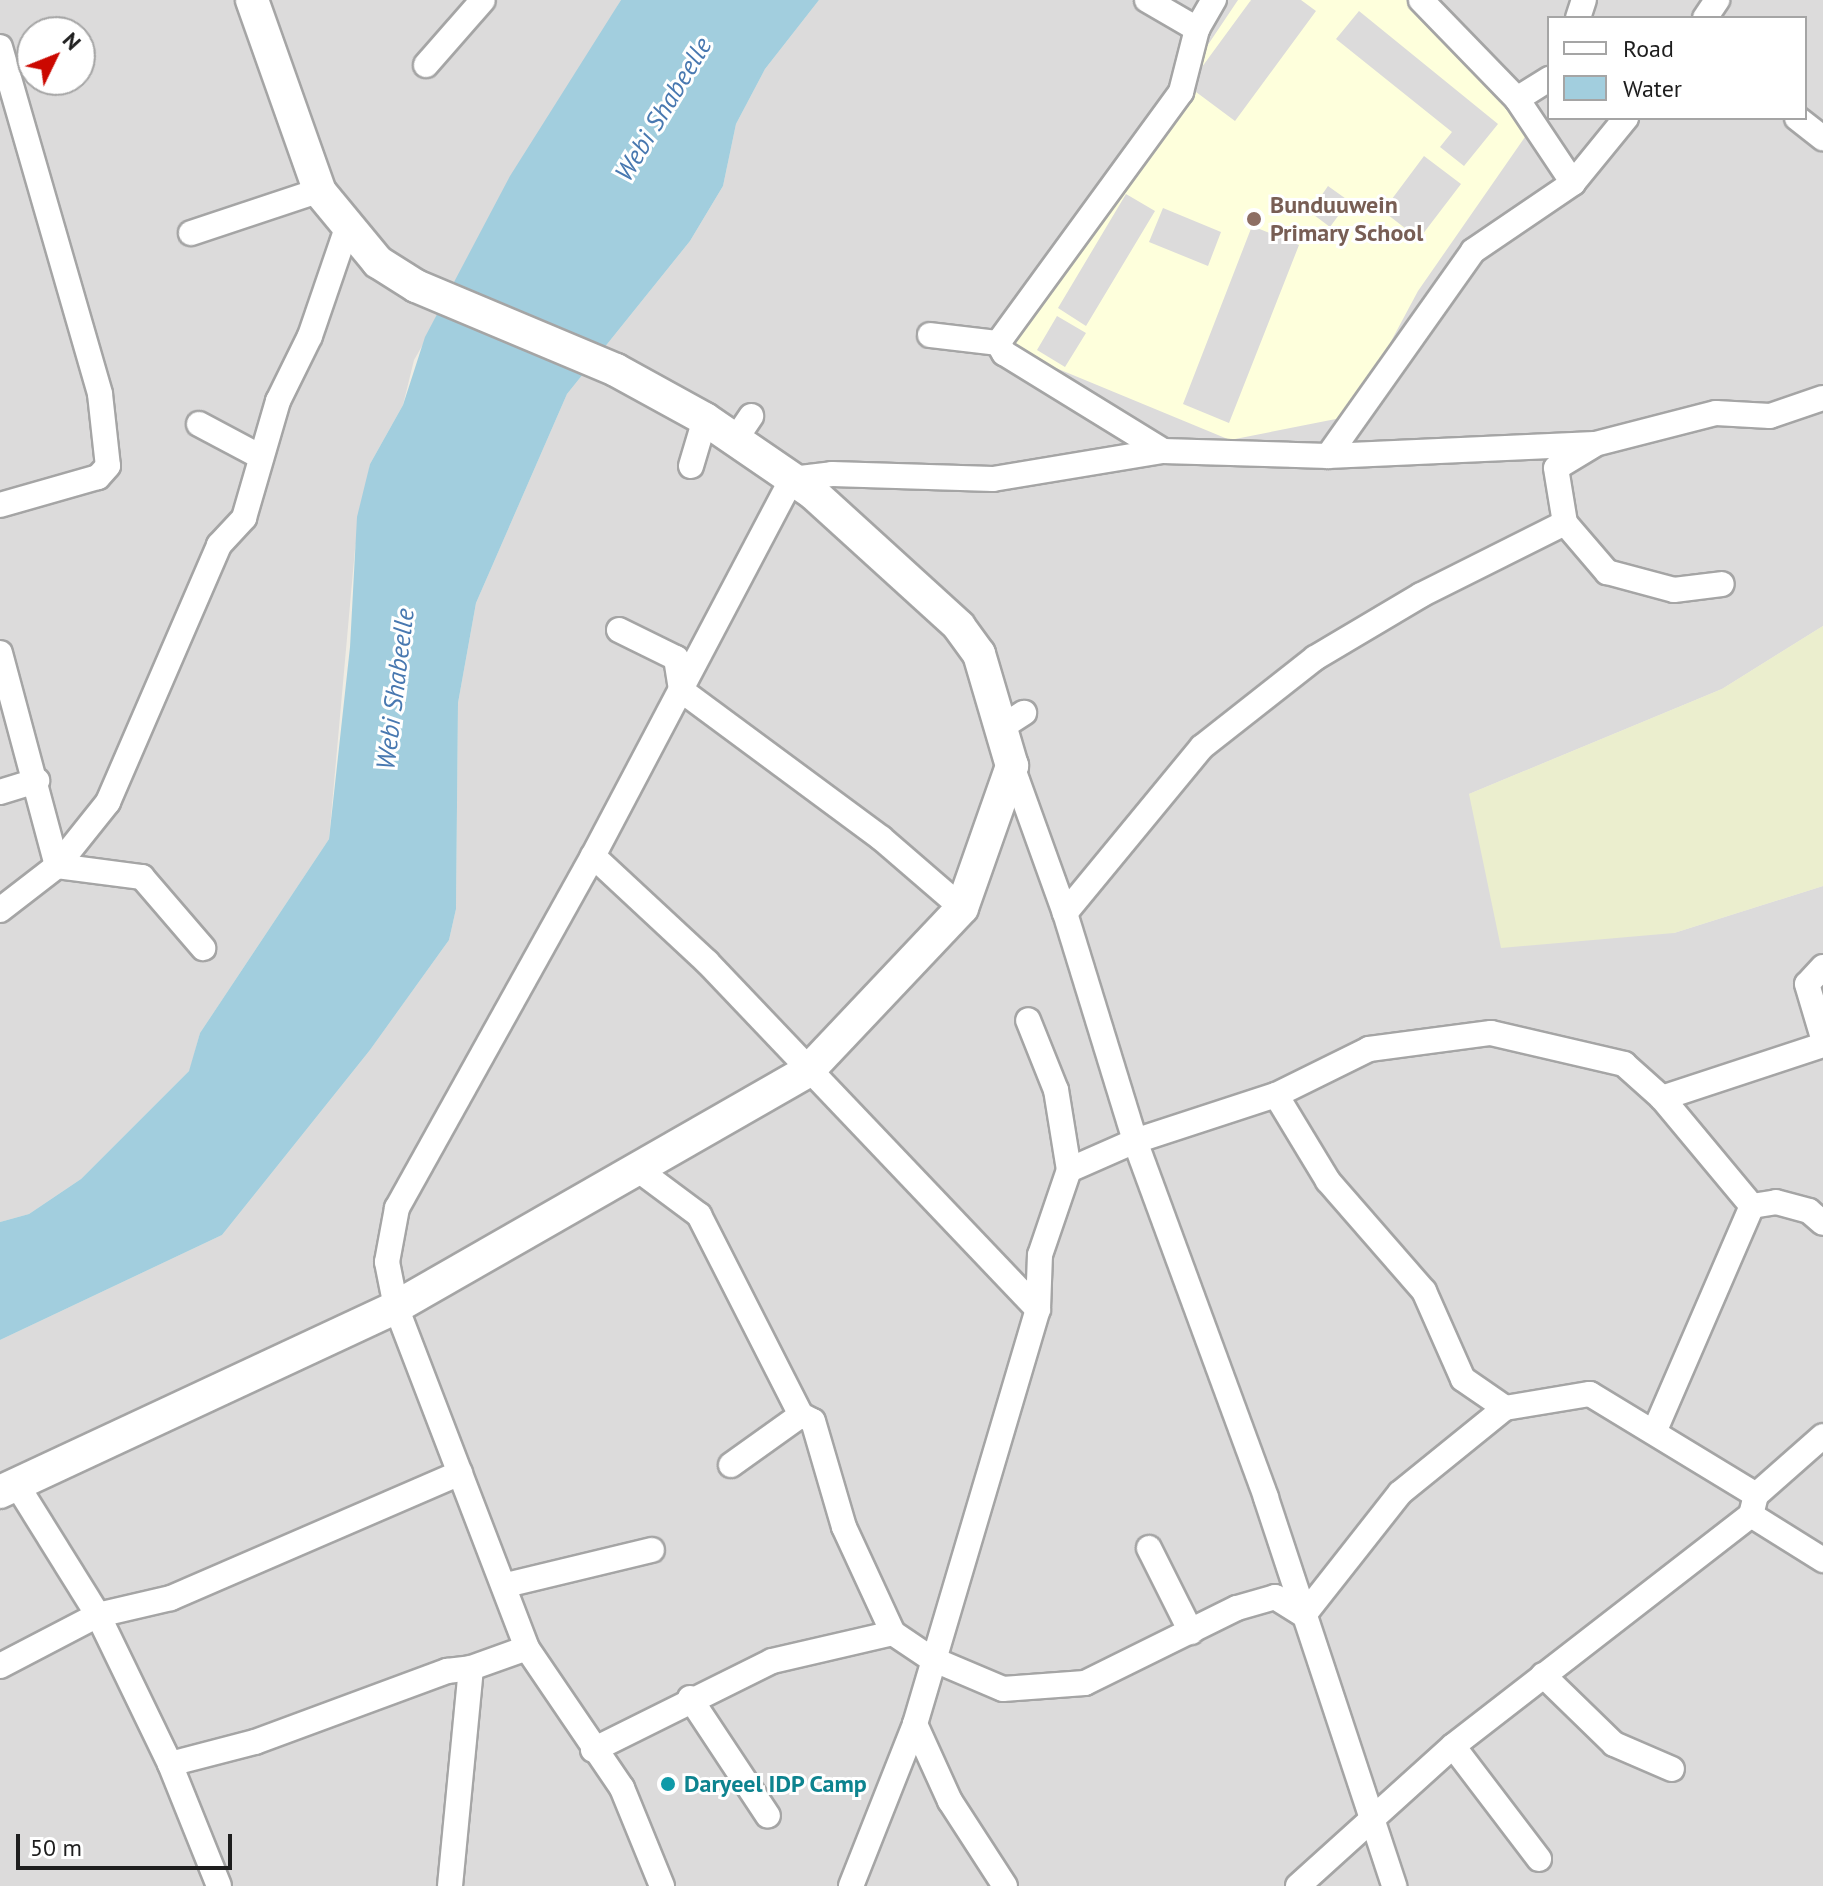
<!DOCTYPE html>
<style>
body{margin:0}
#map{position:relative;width:1823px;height:1886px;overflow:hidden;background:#efece3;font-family:"PT Sans",sans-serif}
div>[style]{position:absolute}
.residential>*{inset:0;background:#dcdbdb}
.education>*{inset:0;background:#feffdc}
.farmland>*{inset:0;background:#ebeece}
.water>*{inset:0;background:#a2cede}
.roads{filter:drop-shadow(2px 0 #a5a5a5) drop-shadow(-2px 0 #a5a5a5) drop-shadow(0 2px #a5a5a5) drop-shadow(0 -2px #a5a5a5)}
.minor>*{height:24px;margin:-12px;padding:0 12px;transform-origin:12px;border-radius:12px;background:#fff}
.tertiary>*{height:32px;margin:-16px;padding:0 16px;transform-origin:16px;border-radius:16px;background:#fff}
.dots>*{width:22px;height:22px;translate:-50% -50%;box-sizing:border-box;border:4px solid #fff;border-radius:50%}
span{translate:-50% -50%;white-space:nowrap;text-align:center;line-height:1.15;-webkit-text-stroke:6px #fff;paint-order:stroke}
.education-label{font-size:24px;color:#785e54;font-weight:700}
.left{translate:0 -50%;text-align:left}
.culture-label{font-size:24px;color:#0d838f;font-weight:700}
.water-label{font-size:26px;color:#4878b0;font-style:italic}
.legend{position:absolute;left:1547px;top:16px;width:260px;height:104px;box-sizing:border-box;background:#fff;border:2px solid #a5a5a5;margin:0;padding:10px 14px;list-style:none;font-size:24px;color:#1e1e1e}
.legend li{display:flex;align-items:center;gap:16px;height:40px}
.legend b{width:40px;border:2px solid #a5a5a5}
.north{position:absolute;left:16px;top:16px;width:80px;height:80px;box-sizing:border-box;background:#fff;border:2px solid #a5a5a5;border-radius:50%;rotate:47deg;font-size:22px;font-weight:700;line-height:32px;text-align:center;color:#1e1e1e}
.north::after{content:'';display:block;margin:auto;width:28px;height:36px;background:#cb0800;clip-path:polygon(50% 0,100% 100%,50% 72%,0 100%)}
.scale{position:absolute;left:16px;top:1834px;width:216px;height:36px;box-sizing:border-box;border:4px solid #1e1e1e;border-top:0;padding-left:10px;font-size:24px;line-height:28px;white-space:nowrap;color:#1e1e1e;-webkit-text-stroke:6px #fff;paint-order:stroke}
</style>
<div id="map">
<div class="residential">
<div style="clip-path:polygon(evenodd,0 0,621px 0,414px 360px,403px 405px,370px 464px,355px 549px,329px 839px,200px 1033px,190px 1070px,81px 1179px,29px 1214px,0 1222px,0 0,32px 32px,80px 32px,80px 80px,32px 80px,32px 32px)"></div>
<div style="clip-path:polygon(evenodd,819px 0,1823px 0,1823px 626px,1722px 689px,1469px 794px,1674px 933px,1823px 886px,1823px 1886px,0 1886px,0 1340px,222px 1235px,370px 1050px,449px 940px,456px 909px,458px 703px,476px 603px,567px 394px,690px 241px,723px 186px,736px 124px,765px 69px,819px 0,1549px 18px,1805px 18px,1805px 118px,1549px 118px,1549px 18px)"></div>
</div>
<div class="education">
<div style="clip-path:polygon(evenodd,1238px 0,1251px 0,1188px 86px,1235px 121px,1316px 11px,1301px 0,1406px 0,1504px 86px,1527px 134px,1418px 291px,1351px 416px,1230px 440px,1005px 347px,1238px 0,1359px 11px,1498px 124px,1464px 166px,1440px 147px,1452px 132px,1336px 39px,1359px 11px,1238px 0,1424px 156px,1461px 184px,1419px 239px,1383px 211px,1424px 156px,1238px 0,1328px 186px,1349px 201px,1330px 227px,1310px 212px,1328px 186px,1238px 0,1126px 194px,1155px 211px,1086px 326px,1058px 308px,1126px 194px,1238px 0,1163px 208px,1221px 232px,1208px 266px,1149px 242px,1163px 208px,1238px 0,1252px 226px,1299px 245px,1229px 423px,1183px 404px,1252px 226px,1238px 0,1057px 316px,1086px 333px,1065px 367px,1037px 350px,1057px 316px)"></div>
</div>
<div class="farmland">
<div style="clip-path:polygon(1823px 626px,1823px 886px,1674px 933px,1501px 948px,1469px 794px,1722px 689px)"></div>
</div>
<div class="water">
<div style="clip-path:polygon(621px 0,819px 0,765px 69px,736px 124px,723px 186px,690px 241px,567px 394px,476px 603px,458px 703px,456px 909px,449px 940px,370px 1050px,222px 1235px,0 1340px,0 1222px,29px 1214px,81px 1179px,189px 1071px,200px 1033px,329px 839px,350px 647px,357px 517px,370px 464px,403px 405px,425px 337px,510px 176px)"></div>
</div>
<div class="roads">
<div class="minor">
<div style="left:1147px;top:0;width:58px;rotate:30.1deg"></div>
<div style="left:1421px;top:0;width:138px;rotate:45.9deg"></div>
<div style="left:1517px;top:99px;width:101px;rotate:56.3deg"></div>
<div style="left:1578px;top:18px;width:19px;rotate:-72deg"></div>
<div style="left:1705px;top:18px;width:22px;rotate:-56deg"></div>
<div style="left:0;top:47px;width:361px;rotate:73.9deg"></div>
<div style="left:100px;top:394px;width:72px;rotate:83.7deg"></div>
<div style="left:108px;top:466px;width:15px;rotate:132deg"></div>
<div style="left:98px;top:477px;width:102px;rotate:164.1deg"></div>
<div style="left:426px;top:65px;width:86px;rotate:-48.8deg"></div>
<div style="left:1517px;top:99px;width:38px;rotate:-32deg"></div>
<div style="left:1797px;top:118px;width:33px;rotate:38deg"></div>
<div style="left:191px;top:233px;width:136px;rotate:-18.4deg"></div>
<div style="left:930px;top:335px;width:68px;rotate:6.7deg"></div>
<div style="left:998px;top:343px;width:311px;rotate:-53.9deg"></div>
<div style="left:1181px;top:92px;width:65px;rotate:-75.7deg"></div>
<div style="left:1197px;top:29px;width:34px;rotate:-60deg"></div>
<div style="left:998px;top:343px;width:12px;rotate:59deg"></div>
<div style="left:1004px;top:353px;width:187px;rotate:31.6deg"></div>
<div style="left:199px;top:424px;width:70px;rotate:28deg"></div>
<div style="left:735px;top:440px;width:29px;rotate:-56deg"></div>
<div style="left:1594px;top:445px;width:44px;rotate:148.8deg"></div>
<div style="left:1556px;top:468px;width:56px;rotate:80.7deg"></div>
<div style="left:1565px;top:523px;width:65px;rotate:49.4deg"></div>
<div style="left:1607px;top:572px;width:69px;rotate:15deg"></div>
<div style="left:1674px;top:590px;width:48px;rotate:-7.1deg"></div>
<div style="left:1328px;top:456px;width:251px;rotate:-54.7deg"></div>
<div style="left:1473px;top:251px;width:121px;rotate:-34.2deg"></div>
<div style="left:1573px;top:183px;width:84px;rotate:-50.8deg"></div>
<div style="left:691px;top:466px;width:49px;rotate:-73.4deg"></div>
<div style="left:619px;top:630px;width:64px;rotate:26.2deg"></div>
<div style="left:676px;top:658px;width:32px;rotate:81deg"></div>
<div style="left:681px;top:690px;width:249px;rotate:36.5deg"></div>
<div style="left:881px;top:838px;width:107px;rotate:40.8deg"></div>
<div style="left:0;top:653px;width:220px;rotate:75deg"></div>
<div style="left:999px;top:729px;width:30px;rotate:-33deg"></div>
<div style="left:1012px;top:766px;width:156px;rotate:70.2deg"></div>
<div style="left:1065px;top:913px;width:239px;rotate:72.9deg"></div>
<div style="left:1135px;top:1141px;width:380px;rotate:69.8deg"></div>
<div style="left:1266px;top:1498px;width:409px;rotate:71.7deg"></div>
<div style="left:0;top:792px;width:39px;rotate:-17deg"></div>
<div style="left:593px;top:856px;width:156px;rotate:42.9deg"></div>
<div style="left:707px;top:962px;width:480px;rotate:46.4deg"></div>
<div style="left:57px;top:866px;width:86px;rotate:7.4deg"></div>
<div style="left:142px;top:877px;width:94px;rotate:49.3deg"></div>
<div style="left:0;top:910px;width:72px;rotate:-37.7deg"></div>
<div style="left:57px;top:866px;width:82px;rotate:-51.4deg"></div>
<div style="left:108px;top:802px;width:280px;rotate:-66.6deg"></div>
<div style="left:219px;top:545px;width:37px;rotate:-47deg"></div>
<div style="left:244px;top:518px;width:122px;rotate:-73.8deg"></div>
<div style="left:278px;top:401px;width:72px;rotate:-63.8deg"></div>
<div style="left:310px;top:336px;width:120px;rotate:-71.1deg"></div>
<div style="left:1065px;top:913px;width:215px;rotate:-50.5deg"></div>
<div style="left:1202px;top:747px;width:144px;rotate:-38.2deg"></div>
<div style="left:1315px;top:658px;width:123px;rotate:-30.7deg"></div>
<div style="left:1421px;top:595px;width:161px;rotate:-26.6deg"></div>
<div style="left:1823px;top:967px;width:23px;rotate:133deg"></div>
<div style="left:1807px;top:984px;width:56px;rotate:73.5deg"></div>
<div style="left:1276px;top:1095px;width:100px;rotate:58.8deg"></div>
<div style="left:1328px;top:1181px;width:146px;rotate:48.9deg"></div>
<div style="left:1424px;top:1291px;width:96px;rotate:66.1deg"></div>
<div style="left:1463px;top:1379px;width:51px;rotate:34.6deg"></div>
<div style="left:1662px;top:1098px;width:169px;rotate:-18.2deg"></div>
<div style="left:1069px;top:1170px;width:72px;rotate:-23.7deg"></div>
<div style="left:1135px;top:1141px;width:148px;rotate:-18.1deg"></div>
<div style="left:1276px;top:1095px;width:104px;rotate:-26.3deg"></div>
<div style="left:1369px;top:1049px;width:123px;rotate:-7.5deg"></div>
<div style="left:1491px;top:1033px;width:137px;rotate:13.1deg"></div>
<div style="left:1624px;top:1064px;width:51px;rotate:41.8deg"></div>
<div style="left:1662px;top:1098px;width:141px;rotate:50.2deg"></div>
<div style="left:640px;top:1171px;width:74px;rotate:36.7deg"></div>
<div style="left:699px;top:1215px;width:225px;rotate:63deg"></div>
<div style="left:801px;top:1415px;width:13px;rotate:27deg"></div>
<div style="left:813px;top:1421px;width:110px;rotate:73.7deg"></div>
<div style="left:844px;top:1527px;width:117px;rotate:65.2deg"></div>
<div style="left:893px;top:1633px;width:45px;rotate:34deg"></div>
<div style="left:930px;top:1658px;width:79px;rotate:23deg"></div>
<div style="left:1003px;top:1689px;width:82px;rotate:-4.2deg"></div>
<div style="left:1085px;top:1683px;width:169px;rotate:-26.3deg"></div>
<div style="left:1237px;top:1608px;width:40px;rotate:-16deg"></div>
<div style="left:1275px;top:1597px;width:34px;rotate:32deg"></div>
<div style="left:1752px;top:1206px;width:24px;rotate:-9deg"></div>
<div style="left:1776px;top:1202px;width:34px;rotate:15deg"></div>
<div style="left:1809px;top:1211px;width:18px;rotate:41deg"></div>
<div style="left:1655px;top:1430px;width:244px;rotate:-66.6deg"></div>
<div style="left:731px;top:1465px;width:86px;rotate:-35.5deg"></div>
<div style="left:17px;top:1485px;width:153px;rotate:58.1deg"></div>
<div style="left:98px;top:1615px;width:165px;rotate:64.2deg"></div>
<div style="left:170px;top:1764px;width:131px;rotate:68.1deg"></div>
<div style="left:1751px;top:1515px;width:85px;rotate:32deg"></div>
<div style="left:1149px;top:1548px;width:94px;rotate:63.4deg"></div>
<div style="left:506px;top:1585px;width:150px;rotate:-13.5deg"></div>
<div style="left:1304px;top:1615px;width:155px;rotate:-51.8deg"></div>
<div style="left:1400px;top:1493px;width:135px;rotate:-39deg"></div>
<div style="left:1505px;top:1408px;width:86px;rotate:-9.4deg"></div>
<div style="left:1590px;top:1394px;width:194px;rotate:31.3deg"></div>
<div style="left:0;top:1666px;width:110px;rotate:-27.5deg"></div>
<div style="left:98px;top:1615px;width:75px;rotate:-13.1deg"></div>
<div style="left:171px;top:1598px;width:315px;rotate:-23.4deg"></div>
<div style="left:1543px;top:1675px;width:99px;rotate:44.2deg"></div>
<div style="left:1614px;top:1744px;width:63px;rotate:23.3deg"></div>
<div style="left:690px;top:1698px;width:141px;rotate:56.5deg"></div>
<div style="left:915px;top:1724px;width:85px;rotate:65.6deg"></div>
<div style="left:950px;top:1801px;width:101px;rotate:57.1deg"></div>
<div style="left:1453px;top:1746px;width:142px;rotate:52.7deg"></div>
<div style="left:593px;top:1750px;width:200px;rotate:-26.4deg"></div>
<div style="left:772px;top:1661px;width:124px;rotate:-13deg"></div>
<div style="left:170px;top:1764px;width:88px;rotate:-14.5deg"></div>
<div style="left:255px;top:1742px;width:205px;rotate:-20.3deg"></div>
<div style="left:447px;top:1671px;width:24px;rotate:-7deg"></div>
<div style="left:450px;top:1886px;width:219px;rotate:-84.5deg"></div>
<div style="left:471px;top:1668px;width:59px;rotate:-19.7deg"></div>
<div style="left:662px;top:1886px;width:106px;rotate:-112.2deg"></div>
<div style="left:622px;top:1788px;width:169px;rotate:-124.2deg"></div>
<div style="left:527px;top:1648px;width:365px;rotate:-111deg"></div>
<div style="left:396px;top:1307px;width:46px;rotate:-101.3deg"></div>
<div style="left:387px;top:1262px;width:55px;rotate:-79.5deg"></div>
<div style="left:397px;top:1208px;width:403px;rotate:-60.9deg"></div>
<div style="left:593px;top:856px;width:426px;rotate:-62.2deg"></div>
<div style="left:792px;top:479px;width:40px;rotate:-7.1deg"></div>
<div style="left:832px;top:474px;width:161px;rotate:1.8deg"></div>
<div style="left:993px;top:479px;width:172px;rotate:-9.4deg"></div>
<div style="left:1163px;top:451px;width:165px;rotate:1.7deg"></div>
<div style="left:1328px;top:456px;width:267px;rotate:-2.6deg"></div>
<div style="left:1595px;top:444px;width:125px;rotate:-14.4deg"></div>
<div style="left:1716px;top:413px;width:54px;rotate:3.2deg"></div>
<div style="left:1770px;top:416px;width:56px;rotate:-18.8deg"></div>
<div style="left:851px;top:1886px;width:174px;rotate:-68.4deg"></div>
<div style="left:915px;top:1724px;width:433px;rotate:-73.5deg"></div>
<div style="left:1038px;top:1309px;width:54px;rotate:-87.9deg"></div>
<div style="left:1040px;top:1255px;width:90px;rotate:-71.2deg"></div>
<div style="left:1069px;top:1170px;width:81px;rotate:-99.2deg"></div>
<div style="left:1056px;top:1090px;width:75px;rotate:-111.8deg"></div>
<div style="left:1298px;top:1886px;width:209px;rotate:-42.1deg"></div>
<div style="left:1453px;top:1746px;width:377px;rotate:-37.8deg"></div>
<div style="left:1751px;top:1515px;width:21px;rotate:-76deg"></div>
<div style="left:1756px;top:1495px;width:89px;rotate:-41.4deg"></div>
</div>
<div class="tertiary">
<div style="left:0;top:1492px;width:437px;rotate:-25deg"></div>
<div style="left:396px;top:1307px;width:475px;rotate:-29.8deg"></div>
<div style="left:808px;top:1071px;width:224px;rotate:-46.6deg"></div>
<div style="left:962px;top:908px;width:151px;rotate:-70.6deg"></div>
<div style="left:1012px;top:766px;width:117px;rotate:-106.4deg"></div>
<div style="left:979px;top:654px;width:34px;rotate:-126deg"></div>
<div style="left:959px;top:626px;width:197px;rotate:-137.7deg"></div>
<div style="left:813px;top:493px;width:131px;rotate:-145.6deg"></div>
<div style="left:705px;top:419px;width:102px;rotate:-151.2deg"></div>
<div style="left:616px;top:370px;width:217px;rotate:-157.2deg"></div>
<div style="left:416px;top:286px;width:45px;rotate:-147.7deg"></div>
<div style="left:378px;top:262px;width:91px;rotate:-129.6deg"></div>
<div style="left:320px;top:192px;width:204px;rotate:-109.5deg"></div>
</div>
</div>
<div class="dots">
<div style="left:1254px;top:219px;background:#8d6e63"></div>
<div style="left:668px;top:1784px;background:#0f9aa8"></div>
</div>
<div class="education-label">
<span class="left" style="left:1270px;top:219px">Bunduuwein<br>Primary School</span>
</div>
<div class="culture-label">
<span class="left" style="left:684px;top:1784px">Daryeel IDP Camp</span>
</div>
<div class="water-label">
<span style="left:663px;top:109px;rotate:-59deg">Webi Shabeelle</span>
<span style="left:395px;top:689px;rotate:-83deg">Webi Shabeelle</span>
</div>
<ul class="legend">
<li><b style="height:10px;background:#fff"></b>Road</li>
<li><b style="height:22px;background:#a2cede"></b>Water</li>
</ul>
<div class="north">N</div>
<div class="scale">50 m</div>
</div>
